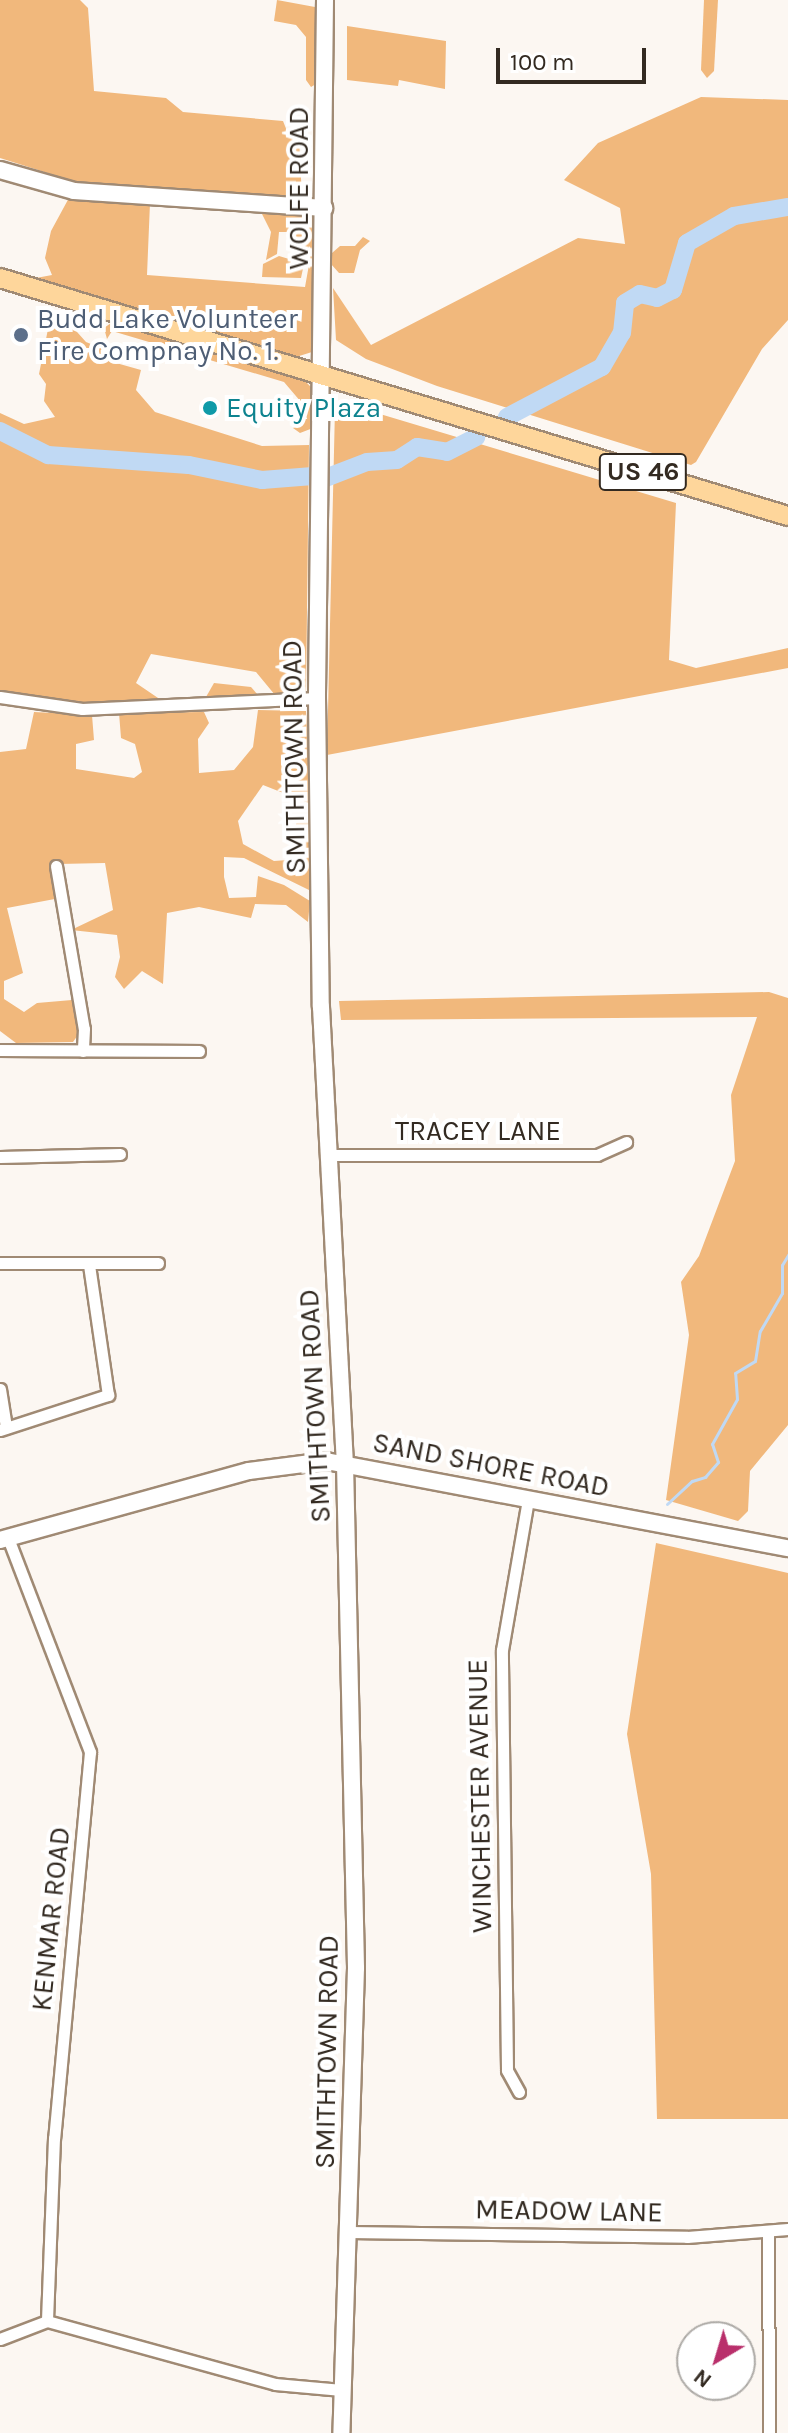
<!DOCTYPE html>
<style>
body{margin:0}
#map{position:relative;width:788px;height:2433px;overflow:hidden;background:#fcf7f2;font-family:Karla,sans-serif}
div>[style]{position:absolute}
.green>*{inset:0;background:#f1b87c}
.stream>*{height:3px;margin:-1.5px;padding:0 1.5px;transform-origin:1.5px;border-radius:1.5px;background:#c0d9f4}
.river>*{height:18px;margin:-9px;padding:0 9px;transform-origin:9px;border-radius:9px;background:#c0d9f4}
.roads{filter:drop-shadow(2px 0 #a08a74) drop-shadow(-2px 0 #a08a74) drop-shadow(0 2px #a08a74) drop-shadow(0 -2px #a08a74)}
.street>*{height:11px;margin:-5.5px;padding:0 5.5px;transform-origin:5.5px;border-radius:5.5px;background:#fff}
.secondary>*{height:16px;margin:-8px;padding:0 8px;transform-origin:8px;border-radius:8px;background:#fff}
.primary>*{height:18px;margin:-9px;padding:0 9px;transform-origin:9px;border-radius:9px;background:#fed69b}
.dots>*{width:22px;height:22px;translate:-50% -50%;box-sizing:border-box;border:4px solid #fff;border-radius:50%}
span{translate:-50% -50%;white-space:nowrap;text-align:center;line-height:1.15;-webkit-text-stroke:8px #fff;paint-order:stroke}
.shield-label span{padding:2px 6px;background:#fff;border:2px solid;border-radius:6px;-webkit-text-stroke-width:0}
.shield-label{font-size:26px;color:#332a21;font-weight:700}
.street-label{font-size:28px;color:#332a21}
.service-label{font-size:28px;color:#4e5e75}
.left{translate:0 -50%;text-align:left}
.culture-label{font-size:28px;color:#0d838f}
.north{position:absolute;left:676px;top:2321px;width:80px;height:80px;box-sizing:border-box;background:#fff;border:2px solid #adaaa6;border-radius:50%;rotate:218deg;font-size:22px;font-weight:700;line-height:32px;text-align:center;color:#332a21}
.north::after{content:'';display:block;margin:auto;width:28px;height:36px;background:#b92f6b;clip-path:polygon(50% 0,100% 100%,50% 72%,0 100%)}
.scale{position:absolute;left:496px;top:48px;width:150px;height:36px;box-sizing:border-box;border:4px solid #332a21;border-top:0;padding-left:10px;font-size:24px;line-height:28px;white-space:nowrap;color:#332a21;-webkit-text-stroke:6px #fff;paint-order:stroke}
</style>
<div id="map">
<div class="green">
<div style="clip-path:polygon(0 0,80px 0,88px 8px,94px 91px,166px 98px,183px 112px,283px 121px,289px 136px,299px 138px,302px 198px,73px 181px,0 158px)"></div>
<div style="clip-path:polygon(277px 0,315px 7px,316px 84px,311px 87px,306px 80px,306px 37px,296px 25px,274px 21px)"></div>
<div style="clip-path:polygon(704px 0,718px 0,714px 71px,707px 78px,701px 70px)"></div>
<div style="clip-path:polygon(347px 26px,446px 41px,445px 89px,399px 80px,398px 86px,347px 80px)"></div>
<div style="clip-path:polygon(701px 97px,788px 100px,788px 320px,762px 349px,696px 462px,691px 465px,437px 386px,366px 359px,336px 340px,333px 288px,371px 345px,578px 238px,625px 244px,620px 208px,564px 180px,598px 143px)"></div>
<div style="clip-path:polygon(70px 196px,150px 203px,147px 275px,305px 287px,310px 259px,305px 259px,301px 278px,262px 277px,263px 264px,279px 256px,299px 262px,300px 254px,291px 232px,279px 232px,277px 254px,266px 260px,271px 232px,262px 214px,264px 210px,313px 215px,312px 352px,296px 357px,36px 278px,52px 275px,45px 258px,51px 231px)"></div>
<div style="clip-path:polygon(363px 237px,370px 241px,360px 250px,354px 273px,339px 273px,331px 264px,332px 253px,340px 246px,355px 246px)"></div>
<div style="clip-path:polygon(60px 313px,86px 342px,111px 352px,109px 361px,141px 370px,136px 390px,155px 412px,262px 446px,309px 445px,306px 693px,275px 695px,256px 672px,151px 654px,136px 683px,161px 700px,77px 706px,0 693px,0 413px,24px 424px,55px 417px,44px 401px,46px 384px,39px 374px,48px 329px)"></div>
<div style="clip-path:polygon(111px 323px,306px 382px,313px 389px,313px 428px,300px 433px,293px 428px,302px 424px,301px 402px,284px 382px,112px 331px,107px 339px,104px 328px)"></div>
<div style="clip-path:polygon(335px 408px,360px 408px,676px 503px,669px 660px,696px 668px,788px 648px,788px 668px,327px 755px)"></div>
<div style="clip-path:polygon(214px 683px,251px 687px,258px 695px,206px 697px)"></div>
<div style="clip-path:polygon(258px 710px,306px 711px,311px 804px,263px 785px,238px 821px,243px 844px,274px 861px,288px 860px,297px 820px,310px 821px,309px 890px,244px 858px,224px 857px,224px 877px,229px 898px,256px 897px,258px 876px,284px 885px,310px 901px,308px 922px,286px 905px,255px 904px,251px 918px,199px 907px,167px 913px,163px 984px,142px 971px,124px 989px,115px 977px,120px 957px,117px 935px,71px 930px,113px 910px,105px 863px,59px 864px,60px 898px,7px 908px,23px 973px,4px 981px,4px 999px,24px 1012px,37px 1003px,72px 1000px,78px 1035px,73px 1042px,16px 1043px,0 1031px,0 752px,26px 749px,34px 712px,92px 715px,94px 740px,76px 744px,76px 769px,134px 778px,142px 772px,135px 744px,121px 738px,119px 713px,204px 712px,209px 723px,198px 739px,199px 773px,234px 770px,253px 747px)"></div>
<div style="clip-path:polygon(769px 992px,788px 998px,788px 1425px,750px 1471px,748px 1511px,738px 1521px,666px 1500px,689px 1335px,681px 1282px,699px 1256px,735px 1161px,731px 1095px,757px 1017px,341px 1020px,339px 1001px)"></div>
<div style="clip-path:polygon(656px 1543px,788px 1573px,788px 2119px,657px 2119px,651px 1874px,627px 1734px)"></div>
</div>
<div class="stream">
<div style="left:667px;top:1504px;width:34px;rotate:-43deg"></div>
<div style="left:692px;top:1481px;width:14px;rotate:-17deg"></div>
<div style="left:705px;top:1477px;width:20px;rotate:-49deg"></div>
<div style="left:718px;top:1462px;width:19px;rotate:-108deg"></div>
<div style="left:712px;top:1444px;width:51px;rotate:-60.9deg"></div>
<div style="left:737px;top:1399px;width:26px;rotate:-94deg"></div>
<div style="left:735px;top:1373px;width:23px;rotate:-31deg"></div>
<div style="left:755px;top:1361px;width:30px;rotate:-81deg"></div>
<div style="left:760px;top:1331px;width:44px;rotate:-59.9deg"></div>
<div style="left:782px;top:1293px;width:28px;rotate:-90deg"></div>
<div style="left:782px;top:1265px;width:12px;rotate:-59deg"></div>
</div>
<div class="river">
<div style="left:507px;top:417px;width:107px;rotate:-27.8deg"></div>
<div style="left:602px;top:367px;width:39px;rotate:-60deg"></div>
<div style="left:622px;top:333px;width:30px;rotate:-84deg"></div>
<div style="left:625px;top:303px;width:17px;rotate:-31deg"></div>
<div style="left:640px;top:294px;width:17px;rotate:13deg"></div>
<div style="left:657px;top:298px;width:18px;rotate:-27deg"></div>
<div style="left:673px;top:290px;width:49px;rotate:-73.4deg"></div>
<div style="left:687px;top:243px;width:54px;rotate:-29.9deg"></div>
<div style="left:734px;top:216px;width:55px;rotate:-9.5deg"></div>
<div style="left:0;top:431px;width:54px;rotate:26.6deg"></div>
<div style="left:48px;top:455px;width:141px;rotate:4.1deg"></div>
<div style="left:189px;top:465px;width:75px;rotate:11.6deg"></div>
<div style="left:262px;top:480px;width:51px;rotate:-4.5deg"></div>
<div style="left:328px;top:477px;width:42px;rotate:-21deg"></div>
<div style="left:367px;top:462px;width:30px;rotate:-4deg"></div>
<div style="left:397px;top:460px;width:24px;rotate:-33deg"></div>
<div style="left:417px;top:447px;width:30px;rotate:9deg"></div>
<div style="left:447px;top:452px;width:33px;rotate:-27deg"></div>
</div>
<div class="roads">
<div class="street">
<div style="left:0;top:697px;width:83px;rotate:8.3deg"></div>
<div style="left:82px;top:709px;width:235px;rotate:-2.7deg"></div>
<div style="left:56px;top:866px;width:165px;rotate:80.3deg"></div>
<div style="left:84px;top:1029px;width:22px;rotate:93deg"></div>
<div style="left:0;top:1050px;width:199px;rotate:0.3deg"></div>
<div style="left:328px;top:1155px;width:269px"></div>
<div style="left:597px;top:1155px;width:32px;rotate:-24deg"></div>
<div style="left:0;top:1157px;width:120px;rotate:-1.4deg"></div>
<div style="left:0;top:1263px;width:158px"></div>
<div style="left:0;top:1389px;width:39px;rotate:81deg"></div>
<div style="left:0;top:1430px;width:114px;rotate:-18deg"></div>
<div style="left:108px;top:1395px;width:132px;rotate:-98.3deg"></div>
<div style="left:8px;top:1538px;width:229px;rotate:69deg"></div>
<div style="left:90px;top:1752px;width:388px;rotate:95.3deg"></div>
<div style="left:54px;top:2138px;width:183px;rotate:92.2deg"></div>
<div style="left:519px;top:2092px;width:25px;rotate:-119deg"></div>
<div style="left:507px;top:2070px;width:420px;rotate:-90.7deg"></div>
<div style="left:502px;top:1650px;width:153px;rotate:-80.2deg"></div>
<div style="left:768px;top:2231px;width:202px;rotate:89.7deg"></div>
<div style="left:349px;top:2232px;width:338px;rotate:0.8deg"></div>
<div style="left:687px;top:2237px;width:101px;rotate:-4.5deg"></div>
<div style="left:0;top:2339px;width:50px;rotate:-21deg"></div>
<div style="left:47px;top:2321px;width:237px;rotate:15.4deg"></div>
<div style="left:275px;top:2384px;width:67px;rotate:5.1deg"></div>
</div>
<div class="secondary">
<div style="left:325px;top:0;width:698px;rotate:90.66deg"></div>
<div style="left:317px;top:698px;width:309px;rotate:89.3deg"></div>
<div style="left:321px;top:1007px;width:457px;rotate:87deg"></div>
<div style="left:345px;top:1463px;width:505px;rotate:88.75deg"></div>
<div style="left:356px;top:1968px;width:465px;rotate:91.8deg"></div>
<div style="left:0;top:170px;width:77px;rotate:15.8deg"></div>
<div style="left:74px;top:191px;width:251px;rotate:3.9deg"></div>
<div style="left:0;top:1540px;width:258px;rotate:-15.5deg"></div>
<div style="left:249px;top:1471px;width:78px;rotate:-7.4deg"></div>
<div style="left:326px;top:1461px;width:470px;rotate:10.7deg"></div>
</div>
<div class="primary">
<div style="left:0;top:278px;width:823px;rotate:16.81deg"></div>
</div>
</div>
<div class="dots">
<div style="left:21px;top:335px;background:#5c6f8a"></div>
<div style="left:210px;top:408px;background:#0f9aa8"></div>
</div>
<div class="shield-label">
<span style="left:643px;top:472px">US 46</span>
</div>
<div class="street-label">
<span style="left:299px;top:188px;rotate:-90deg">WOLFE ROAD</span>
<span style="left:294px;top:757px;rotate:-91deg">SMITHTOWN ROAD</span>
<span style="left:478px;top:1131px">TRACEY LANE</span>
<span style="left:315px;top:1406px;rotate:-93deg">SMITHTOWN ROAD</span>
<span style="left:491px;top:1465px;rotate:11deg">SAND SHORE ROAD</span>
<span style="left:480px;top:1796px;rotate:-91deg">WINCHESTER AVENUE</span>
<span style="left:51px;top:1919px;rotate:-84deg">KENMAR ROAD</span>
<span style="left:327px;top:2052px;rotate:-89deg">SMITHTOWN ROAD</span>
<span style="left:569px;top:2211px;rotate:1deg">MEADOW LANE</span>
</div>
<div class="service-label">
<span class="left" style="left:37px;top:335px">Budd Lake Volunteer<br>Fire Compnay No. 1.</span>
</div>
<div class="culture-label">
<span class="left" style="left:226px;top:408px">Equity Plaza</span>
</div>
<div class="north">N</div>
<div class="scale">100 m</div>
</div>
